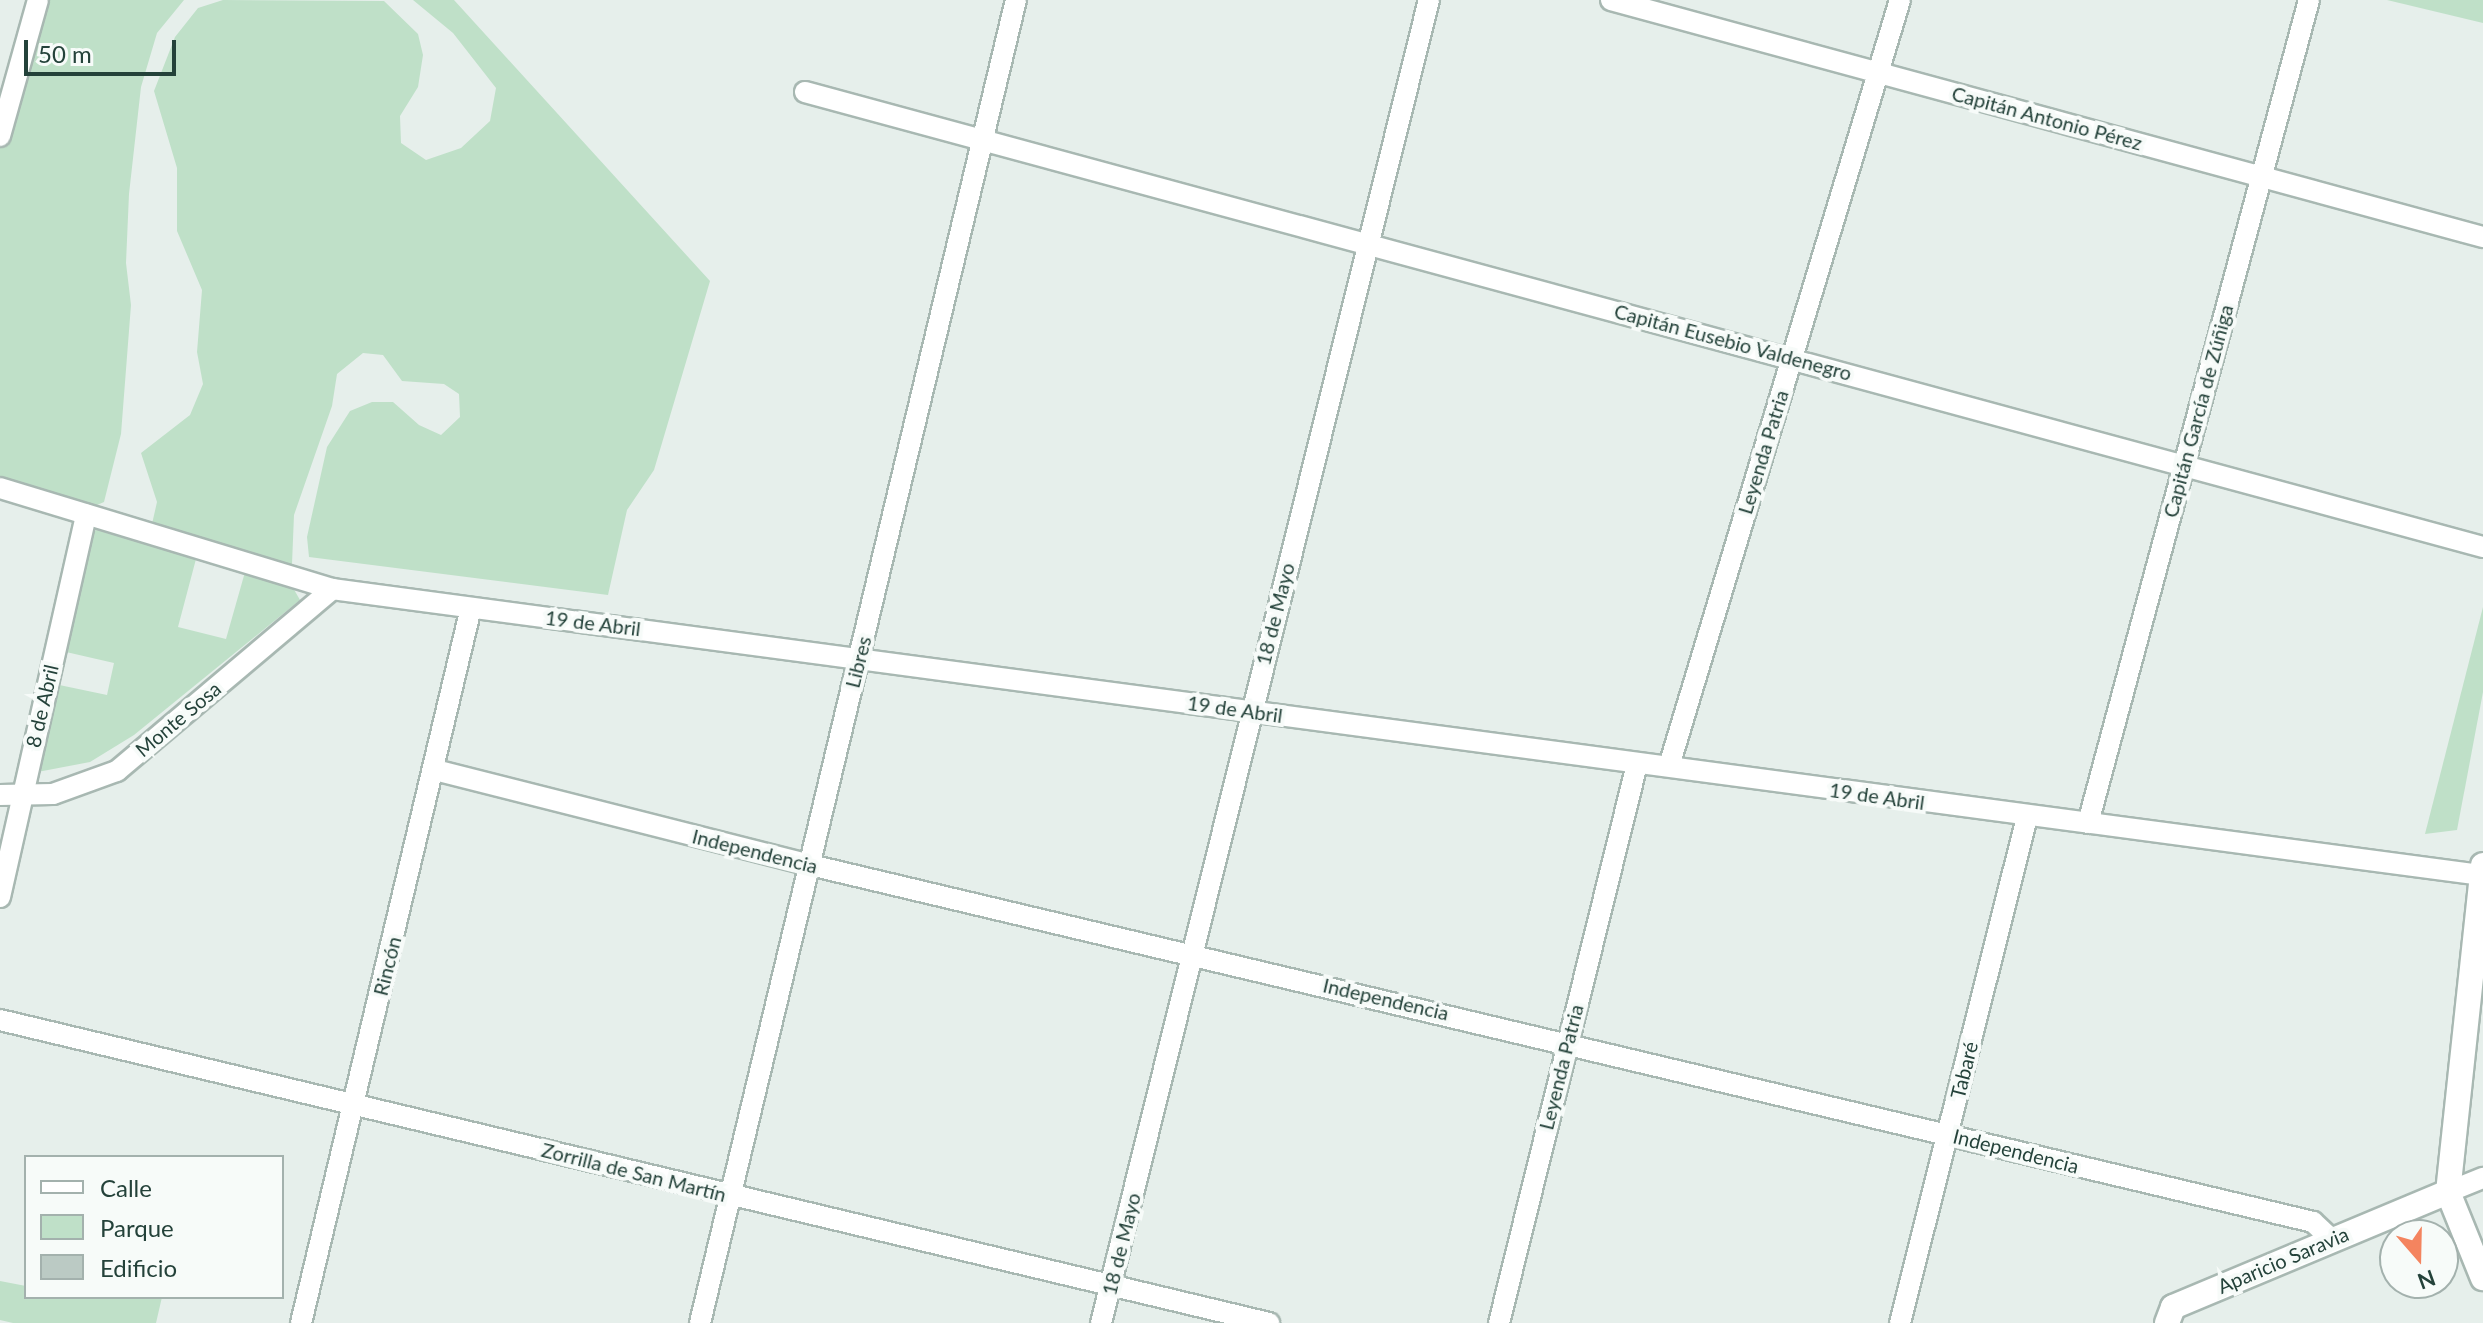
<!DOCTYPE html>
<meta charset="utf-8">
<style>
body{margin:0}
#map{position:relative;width:2483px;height:1323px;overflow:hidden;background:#e6efeb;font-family:Lato,sans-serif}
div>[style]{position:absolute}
.green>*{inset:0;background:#bfe0c8}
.building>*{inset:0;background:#bbcac4}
.roads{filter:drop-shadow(2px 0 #a8b8b2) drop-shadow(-2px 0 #a8b8b2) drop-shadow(0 2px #a8b8b2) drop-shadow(0 -2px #a8b8b2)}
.street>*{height:20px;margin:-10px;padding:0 10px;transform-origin:10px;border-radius:10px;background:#fff}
.secondary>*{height:24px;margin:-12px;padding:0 12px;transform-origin:12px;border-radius:12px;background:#fff}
span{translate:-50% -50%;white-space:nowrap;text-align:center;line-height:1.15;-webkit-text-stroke:8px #f7fbf9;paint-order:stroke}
.street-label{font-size:20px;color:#24423a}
.legend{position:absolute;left:24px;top:1155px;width:260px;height:144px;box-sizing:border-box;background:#f7fbf9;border:2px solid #a3b1ad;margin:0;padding:10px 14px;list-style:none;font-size:24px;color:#24423a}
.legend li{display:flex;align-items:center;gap:16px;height:40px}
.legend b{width:40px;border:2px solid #a3b1ad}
.north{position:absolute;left:2379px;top:1219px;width:80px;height:80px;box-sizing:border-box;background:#f7fbf9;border:2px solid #a3b1ad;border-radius:50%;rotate:160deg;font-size:22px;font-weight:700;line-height:32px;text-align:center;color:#24423a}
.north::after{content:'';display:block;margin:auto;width:28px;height:36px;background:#f4845f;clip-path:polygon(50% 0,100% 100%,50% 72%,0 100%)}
.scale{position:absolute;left:24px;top:40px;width:152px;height:36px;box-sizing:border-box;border:4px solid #24423a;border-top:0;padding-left:10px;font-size:24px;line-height:28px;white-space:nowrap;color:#24423a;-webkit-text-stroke:6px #f7fbf9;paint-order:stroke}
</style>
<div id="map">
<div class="green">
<div style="clip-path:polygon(30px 0,184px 0,157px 33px,141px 87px,129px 194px,126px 263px,131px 305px,121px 434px,104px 502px,90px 508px,0 477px,0 105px)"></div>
<div style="clip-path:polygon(223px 0,384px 1px,418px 34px,423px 55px,418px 87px,400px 116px,401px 143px,426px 160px,461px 148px,490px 121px,496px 88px,453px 33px,413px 0,454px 0,710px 281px,654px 470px,627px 510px,608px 595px,309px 557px,307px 537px,327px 447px,350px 411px,372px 402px,393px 402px,419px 425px,441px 435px,460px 417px,459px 394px,444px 384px,402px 381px,383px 355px,363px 353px,337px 374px,332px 406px,294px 515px,292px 564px,268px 565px,163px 532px,152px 524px,157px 502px,141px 453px,190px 415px,203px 384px,197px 352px,202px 290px,177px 231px,177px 168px,154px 91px,175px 37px,198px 8px)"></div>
<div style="clip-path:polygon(2387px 0,2483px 0,2483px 23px)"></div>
<div style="clip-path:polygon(97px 530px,196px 559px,178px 627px,226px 639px,245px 572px,292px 586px,300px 600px,134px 735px,90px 762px,27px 774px,45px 682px,107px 695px,114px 663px,53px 649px,81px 535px)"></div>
<div style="clip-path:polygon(2483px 607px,2483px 692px,2457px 830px,2425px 834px)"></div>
<div style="clip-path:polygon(0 1281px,26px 1286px,26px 1297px,162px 1297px,156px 1323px,13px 1323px,0 1320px)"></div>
</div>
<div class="building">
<div style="clip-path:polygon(2418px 1227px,2436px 1232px,2438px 1235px,2400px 1235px)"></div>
</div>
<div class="roads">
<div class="street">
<div style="left:1611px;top:0;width:904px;rotate:15.21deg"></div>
<div style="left:805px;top:92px;width:1739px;rotate:15.17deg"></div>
<div style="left:0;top:136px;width:141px;rotate:-74.4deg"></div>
<div style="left:0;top:488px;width:347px;rotate:16.9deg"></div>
<div style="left:332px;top:589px;width:2169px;rotate:7.58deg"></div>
<div style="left:1669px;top:766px;width:800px;rotate:-73.22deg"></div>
<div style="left:435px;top:770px;width:383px;rotate:14.2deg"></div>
<div style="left:806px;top:864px;width:1549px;rotate:13.36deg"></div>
<div style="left:2313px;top:1222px;width:25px;rotate:43deg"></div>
<div style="left:0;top:795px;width:53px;rotate:-1.1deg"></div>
<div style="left:53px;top:794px;width:68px;rotate:-19.8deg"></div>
<div style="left:117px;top:771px;width:282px;rotate:-40.2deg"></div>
<div style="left:2088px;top:823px;width:852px;rotate:-74.97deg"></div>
<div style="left:0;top:897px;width:392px;rotate:-77.3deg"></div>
<div style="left:0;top:1020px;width:1305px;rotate:13.43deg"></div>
<div style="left:2448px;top:1192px;width:38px;rotate:-22deg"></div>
<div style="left:301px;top:1323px;width:735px;rotate:-76.63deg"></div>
<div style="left:700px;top:1323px;width:1360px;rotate:-76.57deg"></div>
<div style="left:1101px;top:1323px;width:1363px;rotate:-76.08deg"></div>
<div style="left:1499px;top:1323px;width:576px;rotate:-76.13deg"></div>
<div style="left:1900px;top:1323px;width:522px;rotate:-75.91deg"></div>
</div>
<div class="secondary">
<div style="left:2483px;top:865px;width:329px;rotate:96.1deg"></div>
<div style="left:2448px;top:1192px;width:93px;rotate:67.9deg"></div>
<div style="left:2167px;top:1323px;width:17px;rotate:-69deg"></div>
<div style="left:2173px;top:1307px;width:298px;rotate:-22.7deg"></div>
</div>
</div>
<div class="street-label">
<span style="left:2047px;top:118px;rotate:15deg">Capitán Antonio Pérez</span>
<span style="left:1733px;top:342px;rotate:15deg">Capitán Eusebio Valdenegro</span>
<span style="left:2198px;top:411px;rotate:-75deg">Capitán García de Zúñiga</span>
<span style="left:1763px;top:452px;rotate:-73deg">Leyenda Patria</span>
<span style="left:1275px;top:614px;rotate:-76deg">18 de Mayo</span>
<span style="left:593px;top:623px;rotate:7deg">19 de Abril</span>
<span style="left:858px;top:662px;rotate:-76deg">Libres</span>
<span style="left:42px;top:706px;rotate:-77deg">8 de Abril</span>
<span style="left:1235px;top:709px;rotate:8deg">19 de Abril</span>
<span style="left:178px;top:719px;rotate:-40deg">Monte Sosa</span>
<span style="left:1877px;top:796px;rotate:8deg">19 de Abril</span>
<span style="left:755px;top:851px;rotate:14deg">Independencia</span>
<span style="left:387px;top:966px;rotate:-76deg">Rincón</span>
<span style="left:1386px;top:999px;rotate:13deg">Independencia</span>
<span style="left:1561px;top:1067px;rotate:-76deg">Leyenda Patria</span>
<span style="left:1964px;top:1070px;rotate:-76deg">Tabaré</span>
<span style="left:2016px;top:1151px;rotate:14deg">Independencia</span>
<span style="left:634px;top:1172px;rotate:14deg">Zorrilla de San Martín</span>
<span style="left:1121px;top:1244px;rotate:-76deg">18 de Mayo</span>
<span style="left:2283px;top:1260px;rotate:-23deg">Aparicio Saravia</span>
</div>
<ul class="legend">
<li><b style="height:10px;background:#fff"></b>Calle</li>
<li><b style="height:22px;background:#bfe0c8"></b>Parque</li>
<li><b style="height:22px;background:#bbcac4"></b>Edificio</li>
</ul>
<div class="north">N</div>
<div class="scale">50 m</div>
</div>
